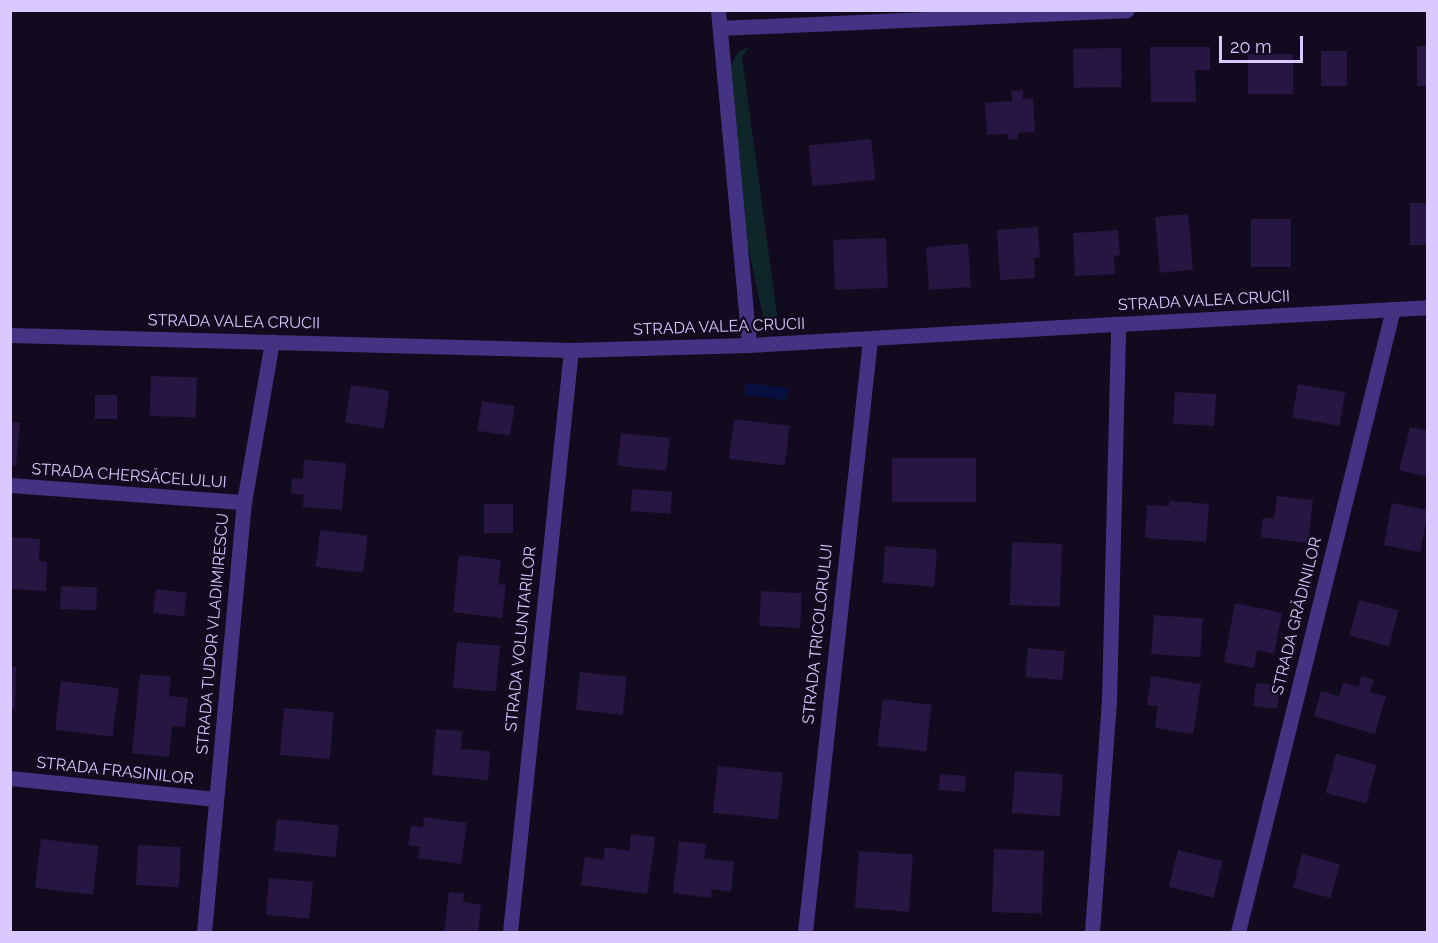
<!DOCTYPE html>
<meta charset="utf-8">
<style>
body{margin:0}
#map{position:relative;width:1438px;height:943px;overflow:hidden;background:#120b1f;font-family:Raleway,sans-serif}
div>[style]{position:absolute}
.green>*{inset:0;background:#0e252a}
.water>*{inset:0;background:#06103e;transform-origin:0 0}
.building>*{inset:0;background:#271641;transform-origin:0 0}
.minor>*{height:15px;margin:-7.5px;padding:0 7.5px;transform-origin:7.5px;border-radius:7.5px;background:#443382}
.tertiary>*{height:15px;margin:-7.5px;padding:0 7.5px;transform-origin:7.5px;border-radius:7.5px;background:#443382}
span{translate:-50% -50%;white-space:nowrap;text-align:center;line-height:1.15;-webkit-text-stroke:4.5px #120b1f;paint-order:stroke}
.street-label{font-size:16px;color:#d9c9ff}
.frame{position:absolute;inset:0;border:12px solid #d9c9ff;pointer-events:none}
.scale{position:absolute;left:1219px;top:36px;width:84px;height:27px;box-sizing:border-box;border:3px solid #d9c9ff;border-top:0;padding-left:8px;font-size:18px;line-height:21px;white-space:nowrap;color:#d9c9ff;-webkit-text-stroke:4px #120b1f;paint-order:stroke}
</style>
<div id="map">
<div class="green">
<div style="clip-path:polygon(749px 47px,742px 57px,779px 329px,766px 330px,747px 242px,731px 65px,738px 52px)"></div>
</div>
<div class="water">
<div style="left:746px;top:383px;width:42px;height:12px;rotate:7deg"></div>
</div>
<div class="building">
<div style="left:1417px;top:46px;width:11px;height:40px"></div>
<div style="clip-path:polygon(1150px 47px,1210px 47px,1210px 70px,1195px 70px,1196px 102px,1151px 102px)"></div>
<div style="left:1121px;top:48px;width:39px;height:48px;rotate:89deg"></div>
<div style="left:1321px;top:51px;width:26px;height:35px"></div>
<div style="left:1293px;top:54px;width:40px;height:45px;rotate:90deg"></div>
<div style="clip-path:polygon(1023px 90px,1023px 99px,1033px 98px,1035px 132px,1018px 133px,1018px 139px,1008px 140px,1008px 134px,987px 135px,985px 103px,1012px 101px,1011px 91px)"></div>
<div style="left:871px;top:139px;width:41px;height:63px;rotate:84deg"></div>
<div style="left:1410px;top:203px;width:18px;height:42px"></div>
<div style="left:1188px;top:214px;width:56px;height:33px;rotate:85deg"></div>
<div style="left:1251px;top:219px;width:40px;height:48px"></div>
<div style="clip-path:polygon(1038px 227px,1040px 257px,1034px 258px,1035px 278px,1000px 280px,997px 230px)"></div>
<div style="clip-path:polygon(1118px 230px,1120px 255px,1114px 256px,1115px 274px,1075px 276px,1073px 233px)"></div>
<div style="left:886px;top:238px;width:50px;height:53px;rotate:88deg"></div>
<div style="left:968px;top:244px;width:43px;height:42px;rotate:86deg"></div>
<div style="left:151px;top:376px;width:46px;height:40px;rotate:2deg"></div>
<div style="left:1298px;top:384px;width:48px;height:34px;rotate:10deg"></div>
<div style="left:351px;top:385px;width:39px;height:38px;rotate:9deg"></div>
<div style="left:1175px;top:392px;width:41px;height:32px;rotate:3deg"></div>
<div style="left:95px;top:395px;width:22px;height:24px"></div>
<div style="left:482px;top:401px;width:33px;height:30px;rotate:9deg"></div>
<div style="left:734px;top:419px;width:56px;height:40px;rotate:7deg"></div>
<div style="clip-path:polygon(10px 422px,20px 423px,16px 466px,10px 465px)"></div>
<div style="clip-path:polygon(1410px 427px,1428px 431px,1428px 477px,1399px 470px)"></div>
<div style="left:621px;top:433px;width:49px;height:33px;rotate:6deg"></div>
<div style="left:892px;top:458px;width:84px;height:44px"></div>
<div style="clip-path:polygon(304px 460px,346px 463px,342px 510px,303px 507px,304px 495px,291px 493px,292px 478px,303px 479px)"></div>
<div style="left:632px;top:489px;width:40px;height:22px;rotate:4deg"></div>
<div style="clip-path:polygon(1277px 496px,1313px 500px,1308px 543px,1261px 537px,1263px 518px,1274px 519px)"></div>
<div style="clip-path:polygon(1169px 501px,1209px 504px,1206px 542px,1145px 538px,1147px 505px,1169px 506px)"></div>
<div style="left:1392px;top:503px;width:37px;height:43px;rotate:11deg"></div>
<div style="left:484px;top:504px;width:29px;height:29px"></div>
<div style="left:320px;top:530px;width:48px;height:37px;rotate:7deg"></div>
<div style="clip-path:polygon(10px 537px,40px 539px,39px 561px,47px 562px,46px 591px,10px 589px)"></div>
<div style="left:1012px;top:542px;width:50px;height:63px;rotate:2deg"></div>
<div style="left:885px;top:546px;width:52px;height:37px;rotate:4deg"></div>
<div style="clip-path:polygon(459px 555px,501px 560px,498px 584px,506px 585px,502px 618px,453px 612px)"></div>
<div style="left:61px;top:586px;width:36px;height:23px;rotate:2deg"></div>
<div style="left:156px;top:589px;width:31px;height:24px;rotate:7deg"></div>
<div style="left:761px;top:591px;width:41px;height:35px;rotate:3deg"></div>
<div style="left:1359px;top:600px;width:41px;height:37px;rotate:15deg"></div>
<div style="clip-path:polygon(1235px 603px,1282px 613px,1274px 654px,1257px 650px,1254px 668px,1224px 662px)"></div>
<div style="left:1154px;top:615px;width:49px;height:39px;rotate:4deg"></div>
<div style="left:457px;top:642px;width:43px;height:46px;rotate:5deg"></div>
<div style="left:1028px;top:648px;width:37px;height:29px;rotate:5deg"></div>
<div style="clip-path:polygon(10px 667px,16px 667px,15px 709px,10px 708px)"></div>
<div style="left:580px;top:672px;width:47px;height:38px;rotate:6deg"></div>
<div style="clip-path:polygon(140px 674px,171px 677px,169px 696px,188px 698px,185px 727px,172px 726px,169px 757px,132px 753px)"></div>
<div style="clip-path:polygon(1151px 676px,1201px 684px,1193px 734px,1155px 728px,1158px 706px,1147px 705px)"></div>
<div style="clip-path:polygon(1361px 676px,1374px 680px,1370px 692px,1386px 696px,1375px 734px,1314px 716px,1321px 691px,1339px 696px,1343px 682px,1359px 687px)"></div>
<div style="left:61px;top:681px;width:58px;height:49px;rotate:7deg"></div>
<div style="left:1256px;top:683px;width:24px;height:23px;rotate:7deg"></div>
<div style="left:883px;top:699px;width:49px;height:47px;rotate:7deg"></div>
<div style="left:284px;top:708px;width:50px;height:47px;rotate:5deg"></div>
<div style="clip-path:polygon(436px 729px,462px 731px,461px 749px,490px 751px,488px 780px,432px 775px)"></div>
<div style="left:1336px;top:754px;width:42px;height:40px;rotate:15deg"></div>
<div style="left:718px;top:766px;width:65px;height:47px;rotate:6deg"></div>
<div style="left:1015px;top:771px;width:48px;height:42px;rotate:4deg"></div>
<div style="left:940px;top:774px;width:26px;height:16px;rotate:4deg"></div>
<div style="clip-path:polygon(424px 817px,467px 823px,461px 864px,418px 858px,420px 847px,408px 845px,411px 826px,423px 827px)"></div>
<div style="left:277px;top:819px;width:62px;height:32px;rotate:6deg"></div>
<div style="clip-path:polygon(631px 834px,655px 837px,647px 894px,581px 885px,585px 857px,603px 860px,605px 847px,629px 851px)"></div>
<div style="left:41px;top:839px;width:58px;height:49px;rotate:7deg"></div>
<div style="clip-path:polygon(679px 841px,706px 844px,704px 858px,734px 862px,731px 892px,712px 889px,711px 898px,673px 893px)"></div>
<div style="left:138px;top:845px;width:43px;height:40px;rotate:3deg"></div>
<div style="left:994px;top:849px;width:50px;height:63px;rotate:2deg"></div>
<div style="left:1178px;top:850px;width:46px;height:38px;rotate:14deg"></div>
<div style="left:859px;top:851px;width:54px;height:57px;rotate:4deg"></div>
<div style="left:1302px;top:854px;width:39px;height:35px;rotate:15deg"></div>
<div style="left:269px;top:878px;width:44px;height:37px;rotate:5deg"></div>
<div style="clip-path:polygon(449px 892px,464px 894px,463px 902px,481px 905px,478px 932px,444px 932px)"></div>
</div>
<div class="minor">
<div style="left:718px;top:10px;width:336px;rotate:84.7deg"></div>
<div style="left:720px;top:28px;width:407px;rotate:-2.5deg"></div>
<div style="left:10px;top:335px;width:561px;rotate:1.53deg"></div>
<div style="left:571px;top:350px;width:178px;rotate:-1.6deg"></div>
<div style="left:749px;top:345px;width:370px;rotate:-3.3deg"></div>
<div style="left:10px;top:485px;width:235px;rotate:4.2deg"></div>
<div style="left:10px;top:778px;width:207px;rotate:5.8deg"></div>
<div style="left:204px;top:932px;width:432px;rotate:-84.7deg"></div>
<div style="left:244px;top:502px;width:163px;rotate:-80.1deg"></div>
<div style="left:510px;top:932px;width:585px;rotate:-84.02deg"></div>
<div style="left:805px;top:932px;width:597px;rotate:-83.74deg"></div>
<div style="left:1238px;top:932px;width:642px;rotate:-76.03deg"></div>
</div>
<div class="tertiary">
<div style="left:1092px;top:932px;width:232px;rotate:-85.8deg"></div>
<div style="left:1109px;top:701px;width:377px;rotate:-88.6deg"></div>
<div style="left:1118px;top:324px;width:310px;rotate:-3.1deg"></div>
</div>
<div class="street-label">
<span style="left:1204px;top:301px;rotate:-3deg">STRADA VALEA CRUCII</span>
<span style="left:234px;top:322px;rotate:1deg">STRADA VALEA CRUCII</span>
<span style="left:719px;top:327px;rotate:-2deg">STRADA VALEA CRUCII</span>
<span style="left:129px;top:476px;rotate:4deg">STRADA CHERSĂCELULUI</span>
<span style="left:1297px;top:616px;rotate:-76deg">STRADA GRĂDINILOR</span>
<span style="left:213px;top:634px;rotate:-85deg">STRADA TUDOR VLADIMIRESCU</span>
<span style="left:818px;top:634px;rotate:-84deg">STRADA TRICOLORULUI</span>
<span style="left:521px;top:639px;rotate:-84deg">STRADA VOLUNTARILOR</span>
<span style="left:115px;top:771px;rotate:6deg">STRADA FRASINILOR</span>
</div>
<div class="frame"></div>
<div class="scale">20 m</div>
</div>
